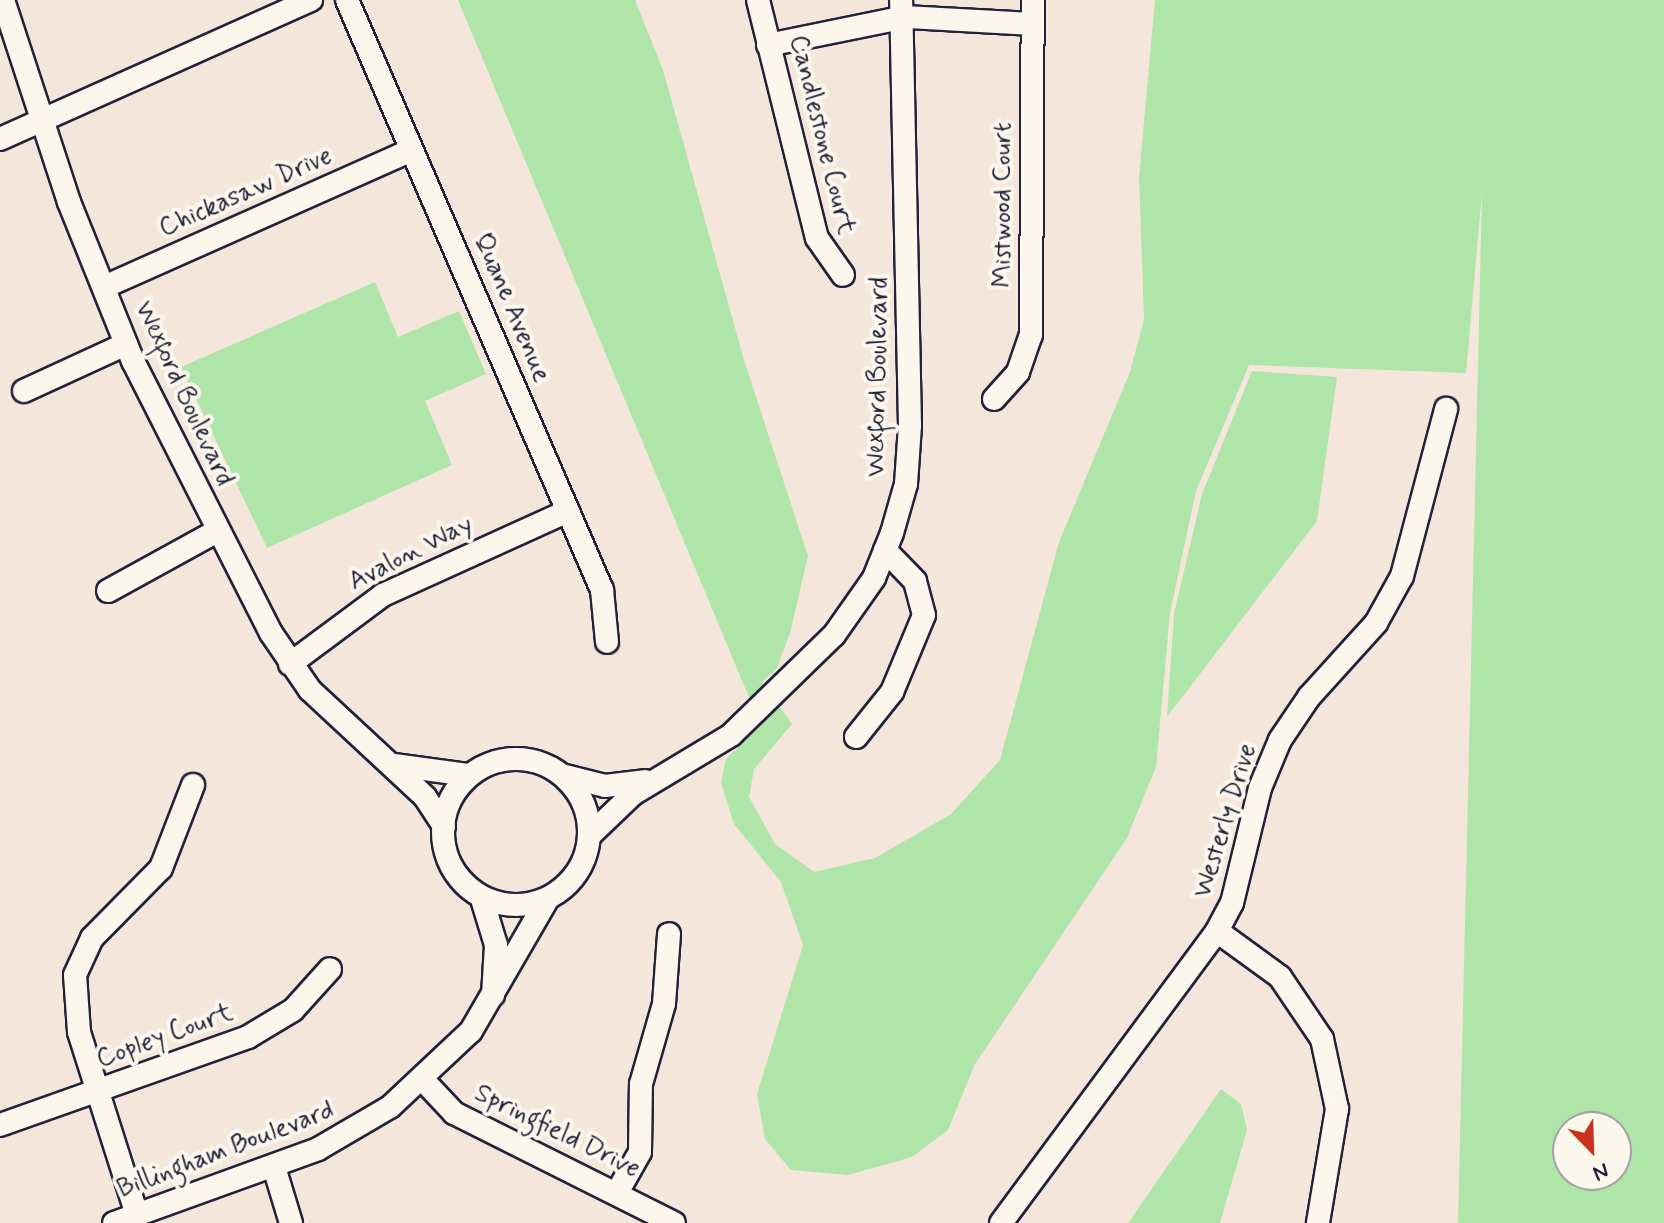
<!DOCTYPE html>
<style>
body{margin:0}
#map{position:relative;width:1664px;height:1223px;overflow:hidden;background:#f5e6dc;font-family:Mynerve,sans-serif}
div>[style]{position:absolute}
.green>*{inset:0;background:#afe5a8}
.roads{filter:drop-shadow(2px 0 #22223b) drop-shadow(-2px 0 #22223b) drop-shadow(0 2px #22223b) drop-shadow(0 -2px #22223b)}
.minor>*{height:22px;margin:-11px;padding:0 11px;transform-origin:11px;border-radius:11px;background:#fbf7ec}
.minor>.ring{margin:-11px;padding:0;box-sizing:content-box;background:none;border:22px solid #fbf7ec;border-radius:50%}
span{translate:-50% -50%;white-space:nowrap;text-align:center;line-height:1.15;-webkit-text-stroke:8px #fbf7ec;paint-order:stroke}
.street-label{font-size:26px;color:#22223b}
.north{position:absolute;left:1552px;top:1111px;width:80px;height:80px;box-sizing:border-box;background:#fbf7ec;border:2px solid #a4a2a5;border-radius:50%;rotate:157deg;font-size:22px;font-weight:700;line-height:32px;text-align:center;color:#22223b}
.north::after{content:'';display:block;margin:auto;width:28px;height:36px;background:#c8321e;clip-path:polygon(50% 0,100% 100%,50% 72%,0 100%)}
</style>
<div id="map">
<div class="green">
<div style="clip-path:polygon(evenodd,458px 0,635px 0,663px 70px,744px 360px,808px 556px,790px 633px,777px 668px,762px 682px,792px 724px,754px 769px,749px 797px,775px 844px,814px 872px,875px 858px,951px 814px,1000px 760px,1059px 542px,1130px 372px,1144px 319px,1139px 177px,1155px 0,1664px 0,1664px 1223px,1458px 1223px,1482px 192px,1466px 373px,1249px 365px,1196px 491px,1170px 613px,1156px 767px,1127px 838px,975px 1064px,948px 1130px,912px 1157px,848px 1175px,791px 1170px,765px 1139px,757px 1094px,803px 945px,781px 882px,734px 824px,721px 783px,726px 759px,761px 726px,458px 0,1568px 1127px,1616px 1127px,1616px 1175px,1568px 1175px,1568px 1127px)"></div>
<div style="clip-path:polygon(375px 282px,398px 337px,459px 311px,486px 374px,425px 401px,452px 465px,267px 548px,181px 367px)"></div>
<div style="clip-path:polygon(1252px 371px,1337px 377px,1317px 521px,1167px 717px,1174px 614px,1202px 494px)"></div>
<div style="clip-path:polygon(1221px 1089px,1241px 1104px,1247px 1130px,1220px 1223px,1128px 1223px)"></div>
</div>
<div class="roads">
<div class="minor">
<div style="left:3px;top:0;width:213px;rotate:71.9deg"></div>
<div style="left:69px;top:202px;width:171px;rotate:68.1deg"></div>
<div style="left:133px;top:361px;width:305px;rotate:63.1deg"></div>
<div style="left:271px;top:633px;width:69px;rotate:55.6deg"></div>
<div style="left:310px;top:690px;width:157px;rotate:42.9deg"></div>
<div style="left:425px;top:797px;width:35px;rotate:57deg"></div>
<div style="left:347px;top:0;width:643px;rotate:66.63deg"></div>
<div style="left:602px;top:590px;width:52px;rotate:84.5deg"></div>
<div style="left:758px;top:0;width:245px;rotate:76.1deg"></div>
<div style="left:817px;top:238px;width:45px;rotate:54.9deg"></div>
<div style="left:768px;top:45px;width:141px;rotate:-11.5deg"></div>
<div style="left:906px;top:17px;width:125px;rotate:3.2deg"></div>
<div style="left:0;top:139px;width:341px;rotate:-24.1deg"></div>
<div style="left:104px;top:287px;width:336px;rotate:-24deg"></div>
<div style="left:24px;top:391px;width:112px;rotate:-24.7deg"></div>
<div style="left:994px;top:399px;width:36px;rotate:-48deg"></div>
<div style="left:1018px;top:372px;width:39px;rotate:-71deg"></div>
<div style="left:1031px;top:335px;width:335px;rotate:-89.7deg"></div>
<div style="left:108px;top:591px;width:124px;rotate:-28.8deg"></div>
<div style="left:290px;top:664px;width:116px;rotate:-36.6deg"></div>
<div style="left:383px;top:595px;width:203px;rotate:-24.4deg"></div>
<div style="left:856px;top:737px;width:58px;rotate:-51.3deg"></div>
<div style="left:892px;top:692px;width:83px;rotate:-67.4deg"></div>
<div style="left:924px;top:615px;width:35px;rotate:-105deg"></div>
<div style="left:915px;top:581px;width:43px;rotate:-134.1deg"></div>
<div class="ring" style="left:443px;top:759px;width:124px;height:124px"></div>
<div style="left:394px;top:765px;width:76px;rotate:7.6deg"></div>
<div style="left:565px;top:776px;width:41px;rotate:14deg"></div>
<div style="left:605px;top:786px;width:40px;rotate:-7.1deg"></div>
<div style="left:589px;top:836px;width:61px;rotate:-43.7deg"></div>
<div style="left:633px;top:794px;width:114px;rotate:-31deg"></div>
<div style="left:731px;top:735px;width:144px;rotate:-44.2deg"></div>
<div style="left:834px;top:635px;width:70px;rotate:-54.9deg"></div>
<div style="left:874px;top:578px;width:48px;rotate:-68.2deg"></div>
<div style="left:892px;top:533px;width:51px;rotate:-74.1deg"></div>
<div style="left:906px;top:484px;width:59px;rotate:-86.1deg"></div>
<div style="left:910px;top:425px;width:425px;rotate:-91.2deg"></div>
<div style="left:482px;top:899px;width:48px;rotate:73.1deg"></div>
<div style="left:496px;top:945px;width:50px;rotate:93.4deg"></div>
<div style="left:1217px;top:931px;width:78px;rotate:36.1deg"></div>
<div style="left:1280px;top:977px;width:75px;rotate:55.9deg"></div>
<div style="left:1322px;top:1039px;width:72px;rotate:77.9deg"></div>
<div style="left:1337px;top:1109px;width:116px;rotate:99.5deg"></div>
<div style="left:424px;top:1081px;width:44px;rotate:46.8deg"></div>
<div style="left:454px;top:1113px;width:246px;rotate:26.6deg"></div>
<div style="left:0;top:1125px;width:263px;rotate:-19.5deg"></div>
<div style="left:248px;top:1037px;width:52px;rotate:-31deg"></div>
<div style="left:293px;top:1010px;width:55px;rotate:-47.9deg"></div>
<div style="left:274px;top:1167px;width:59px;rotate:73.1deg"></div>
<div style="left:618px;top:1191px;width:45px;rotate:-60.6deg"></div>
<div style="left:640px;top:1152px;width:68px;rotate:-89.2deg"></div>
<div style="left:641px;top:1084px;width:83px;rotate:-74deg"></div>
<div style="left:664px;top:1004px;width:70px;rotate:-85.9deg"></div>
<div style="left:137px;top:1215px;width:192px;rotate:-107.6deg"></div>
<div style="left:79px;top:1032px;width:57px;rotate:-94deg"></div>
<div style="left:75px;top:975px;width:41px;rotate:-65.3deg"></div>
<div style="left:92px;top:938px;width:98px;rotate:-45.4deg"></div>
<div style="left:161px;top:868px;width:89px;rotate:-68.9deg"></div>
<div style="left:114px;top:1223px;width:217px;rotate:-19.9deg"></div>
<div style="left:318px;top:1149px;width:83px;rotate:-30.3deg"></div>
<div style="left:390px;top:1107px;width:111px;rotate:-43.2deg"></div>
<div style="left:471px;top:1031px;width:151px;rotate:-59.9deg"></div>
<div style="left:1001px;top:1223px;width:363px;rotate:-53.5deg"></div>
<div style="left:1217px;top:931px;width:32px;rotate:-62deg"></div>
<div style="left:1232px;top:903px;width:118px;rotate:-76.3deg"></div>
<div style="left:1260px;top:788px;width:52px;rotate:-67.4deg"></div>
<div style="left:1280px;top:740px;width:52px;rotate:-56deg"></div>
<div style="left:1309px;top:697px;width:100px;rotate:-47.8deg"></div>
<div style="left:1376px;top:623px;width:54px;rotate:-61deg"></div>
<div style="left:1402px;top:576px;width:173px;rotate:-75.2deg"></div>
</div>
</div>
<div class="street-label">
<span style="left:821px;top:135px;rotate:76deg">Candlestone Court</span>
<span style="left:246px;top:193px;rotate:-24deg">Chickasaw Drive</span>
<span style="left:1004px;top:205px;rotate:-90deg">Mistwood Court</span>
<span style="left:511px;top:308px;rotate:67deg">Quane Avenue</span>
<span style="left:879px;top:377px;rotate:-89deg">Wexford Boulevard</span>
<span style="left:183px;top:394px;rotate:65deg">Wexford Boulevard</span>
<span style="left:411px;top:554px;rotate:-27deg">Avalon Way</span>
<span style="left:1226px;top:821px;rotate:-73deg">Westerly Drive</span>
<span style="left:165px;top:1037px;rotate:-20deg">Copley Court</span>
<span style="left:557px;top:1132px;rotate:26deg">Springfield Drive</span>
<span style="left:226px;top:1151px;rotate:-21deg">Billingham Boulevard</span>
</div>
<div class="north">N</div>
</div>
